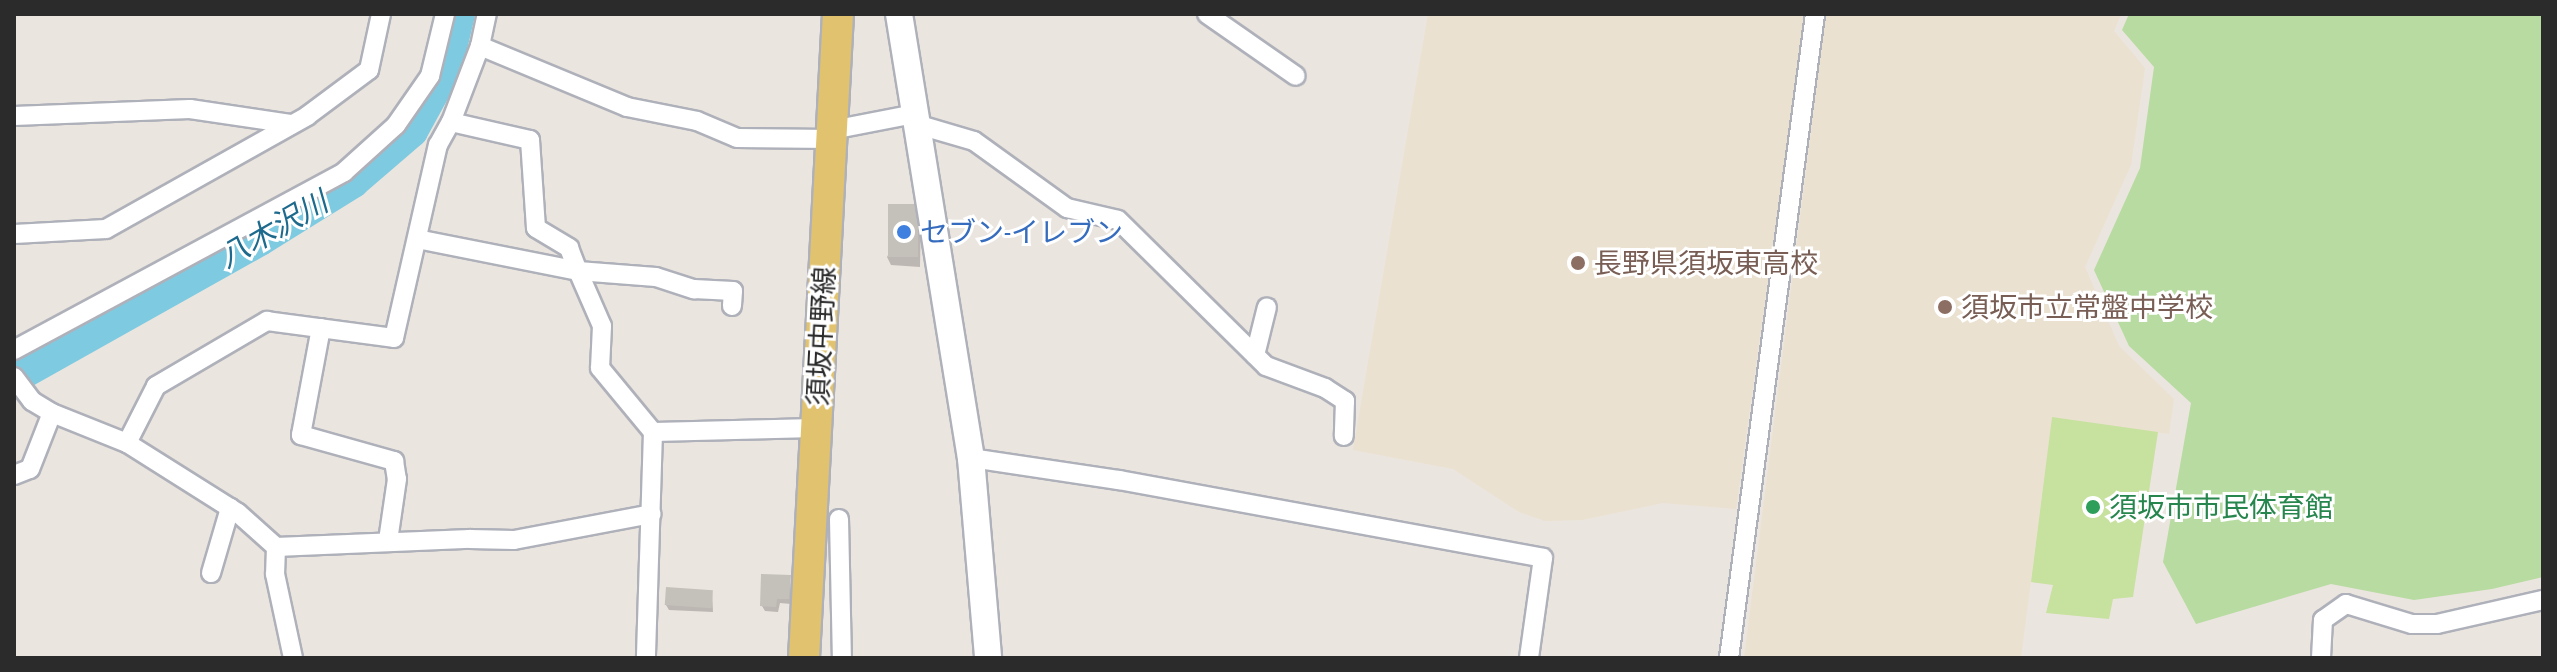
<!DOCTYPE html>
<meta charset="utf-8">
<style>
body{margin:0}
#map{position:relative;width:2557px;height:672px;overflow:hidden;background:#ebe5df;font-family:"Asap Condensed","Noto Sans JP",sans-serif}
div>[style]{position:absolute}
.education>*{inset:0;background:#ebe1d0}
.green>*{inset:0;background:#b7dba1}
.pitch>*{inset:0;background:#c7e19e}
.shadow>*{inset:0;background:#0003}
.river>*{height:32px;margin:-16px;padding:0 16px;transform-origin:16px;border-radius:16px;background:#7ecae1}
.building>*{inset:0;background:#c4c0ba;transform-origin:0 0}
.roads{filter:drop-shadow(2px 0 #afb1ba) drop-shadow(-2px 0 #afb1ba) drop-shadow(0 2px #afb1ba) drop-shadow(0 -2px #afb1ba)}
.street>*{height:18px;margin:-9px;padding:0 9px;transform-origin:9px;border-radius:9px;background:#fff}
.secondary>*{height:26px;margin:-13px;padding:0 13px;transform-origin:13px;border-radius:13px;background:#fff}
.primary>*{height:30px;margin:-15px;padding:0 15px;transform-origin:15px;border-radius:15px;background:#e1c26e}
.dots>*{width:22px;height:22px;translate:-50% -50%;box-sizing:border-box;border:4px solid #fff;border-radius:50%}
span{translate:-50% -50%;white-space:nowrap;text-align:center;line-height:1.15;-webkit-text-stroke:6px #fff;paint-order:stroke}
.shop-label{font-size:28px;color:#366cbe}
.left{translate:0 -50%;text-align:left}
.education-label{font-size:28px;color:#785e54}
.street-label{font-size:28px;color:#2b2b2b}
.leisure-label{font-size:28px;color:#27864d}
.water-label{font-size:30px;color:#1d6a8d;font-style:italic}
.frame{position:absolute;inset:0;border:16px solid #2b2b2b;pointer-events:none}
</style>
<div id="map">
<div class="education">
<div style="clip-path:polygon(1428px 14px,1805px 14px,1736px 509px,1663px 503px,1582px 520px,1545px 521px,1519px 512px,1453px 469px,1353px 450px)"></div>
<div style="clip-path:polygon(1826px 14px,2121px 14px,2114px 31px,2145px 68px,2131px 165px,2085px 267px,2119px 346px,2174px 399px,2169px 434px,2052px 417px,2021px 658px,1744px 658px)"></div>
</div>
<div class="green">
<div style="clip-path:polygon(2129px 14px,2543px 14px,2543px 577px,2492px 589px,2414px 600px,2331px 584px,2196px 624px,2163px 562px,2191px 403px,2129px 346px,2094px 270px,2140px 168px,2154px 67px,2122px 30px)"></div>
</div>
<div class="pitch">
<div style="clip-path:polygon(2052px 417px,2158px 432px,2133px 597px,2113px 599px,2109px 619px,2046px 613px,2053px 585px,2031px 582px)"></div>
</div>
<div class="shadow">
<div style="clip-path:polygon(917px 206px,921px 214px,920px 267px,891px 265px,887px 257px)"></div>
<div style="clip-path:polygon(790px 577px,791px 604px,780px 603px,778px 612px,765px 611px,762px 606px)"></div>
<div style="clip-path:polygon(712px 592px,713px 612px,669px 610px,666px 605px)"></div>
</div>
<div class="river">
<div style="left:14px;top:378px;width:282px;rotate:-29.3deg"></div>
<div style="left:260px;top:240px;width:110px;rotate:-31.9deg"></div>
<div style="left:353px;top:182px;width:78px;rotate:-40.8deg"></div>
<div style="left:412px;top:131px;width:71px;rotate:-61.3deg"></div>
<div style="left:446px;top:69px;width:57px;rotate:-76.7deg"></div>
</div>
<div class="building">
<div style="left:888px;top:204px;width:30px;height:53px"></div>
<div style="clip-path:polygon(761px 574px,791px 575px,789px 599px,777px 599px,776px 607px,760px 606px)"></div>
<div style="left:666px;top:587px;width:47px;height:18px;rotate:4deg"></div>
</div>
<div class="roads">
<div class="street">
<div style="left:1207px;top:14px;width:108px;rotate:34.9deg"></div>
<div style="left:480px;top:46px;width:159px;rotate:22.5deg"></div>
<div style="left:627px;top:107px;width:71px;rotate:11.3deg"></div>
<div style="left:697px;top:121px;width:43px;rotate:23deg"></div>
<div style="left:737px;top:138px;width:94px;rotate:0.6deg"></div>
<div style="left:14px;top:116px;width:176px;rotate:-2.3deg"></div>
<div style="left:190px;top:109px;width:103px;rotate:8.4deg"></div>
<div style="left:451px;top:122px;width:81px;rotate:12.8deg"></div>
<div style="left:530px;top:140px;width:88px;rotate:86.1deg"></div>
<div style="left:536px;top:228px;width:39px;rotate:31deg"></div>
<div style="left:569px;top:248px;width:25px;rotate:69deg"></div>
<div style="left:578px;top:271px;width:78px;rotate:4.4deg"></div>
<div style="left:656px;top:277px;width:40px;rotate:18deg"></div>
<div style="left:694px;top:289px;width:39px;rotate:3deg"></div>
<div style="left:733px;top:291px;width:15px;rotate:94deg"></div>
<div style="left:916px;top:124px;width:60px;rotate:16.3deg"></div>
<div style="left:974px;top:141px;width:115px;rotate:35.8deg"></div>
<div style="left:1067px;top:208px;width:52px;rotate:13.2deg"></div>
<div style="left:1118px;top:220px;width:208px;rotate:44.6deg"></div>
<div style="left:1266px;top:366px;width:63px;rotate:20.4deg"></div>
<div style="left:1325px;top:388px;width:24px;rotate:33deg"></div>
<div style="left:1345px;top:401px;width:35px;rotate:92deg"></div>
<div style="left:832px;top:130px;width:84px;rotate:-11deg"></div>
<div style="left:14px;top:234px;width:92px;rotate:-3.1deg"></div>
<div style="left:106px;top:229px;width:231px;rotate:-29.3deg"></div>
<div style="left:307px;top:116px;width:77px;rotate:-36.6deg"></div>
<div style="left:369px;top:70px;width:57px;rotate:-77.9deg"></div>
<div style="left:417px;top:239px;width:164px;rotate:11.2deg"></div>
<div style="left:578px;top:271px;width:60px;rotate:66.4deg"></div>
<div style="left:602px;top:326px;width:42px;rotate:92.7deg"></div>
<div style="left:600px;top:368px;width:83px;rotate:50.4deg"></div>
<div style="left:653px;top:432px;width:226px;rotate:91.8deg"></div>
<div style="left:321px;top:328px;width:109px;rotate:100.6deg"></div>
<div style="left:301px;top:435px;width:97px;rotate:15.6deg"></div>
<div style="left:394px;top:461px;width:18px;rotate:81deg"></div>
<div style="left:397px;top:479px;width:63px;rotate:98.3deg"></div>
<div style="left:14px;top:350px;width:375px;rotate:-28.3deg"></div>
<div style="left:344px;top:172px;width:70px;rotate:-42.1deg"></div>
<div style="left:396px;top:125px;width:60px;rotate:-55.2deg"></div>
<div style="left:430px;top:76px;width:64px;rotate:-76.4deg"></div>
<div style="left:1255px;top:355px;width:49px;rotate:-76deg"></div>
<div style="left:14px;top:377px;width:30px;rotate:53deg"></div>
<div style="left:32px;top:401px;width:23px;rotate:31deg"></div>
<div style="left:52px;top:413px;width:81px;rotate:21.8deg"></div>
<div style="left:127px;top:443px;width:131px;rotate:32.2deg"></div>
<div style="left:238px;top:513px;width:51px;rotate:41.8deg"></div>
<div style="left:276px;top:547px;width:27px;rotate:92deg"></div>
<div style="left:275px;top:574px;width:86px;rotate:77.9deg"></div>
<div style="left:653px;top:432px;width:163px;rotate:-1.4deg"></div>
<div style="left:127px;top:443px;width:64px;rotate:-63deg"></div>
<div style="left:156px;top:386px;width:129px;rotate:-30.4deg"></div>
<div style="left:267px;top:321px;width:128px;rotate:7.6deg"></div>
<div style="left:394px;top:338px;width:198px;rotate:-77.2deg"></div>
<div style="left:438px;top:145px;width:26px;rotate:-61deg"></div>
<div style="left:451px;top:122px;width:81px;rotate:-69.1deg"></div>
<div style="left:480px;top:46px;width:33px;rotate:-78deg"></div>
<div style="left:971px;top:458px;width:150px;rotate:8.5deg"></div>
<div style="left:1119px;top:480px;width:431px;rotate:10.4deg"></div>
<div style="left:1543px;top:558px;width:101px;rotate:98deg"></div>
<div style="left:14px;top:475px;width:17px;rotate:-21deg"></div>
<div style="left:30px;top:469px;width:60px;rotate:-68.6deg"></div>
<div style="left:839px;top:519px;width:139px;rotate:88.8deg"></div>
<div style="left:276px;top:547px;width:194px;rotate:-2.4deg"></div>
<div style="left:470px;top:539px;width:44px;rotate:1.3deg"></div>
<div style="left:514px;top:540px;width:140px;rotate:-10.7deg"></div>
<div style="left:211px;top:573px;width:68px;rotate:-73.7deg"></div>
<div style="left:1729px;top:658px;width:650px;rotate:-82.39deg"></div>
<div style="left:2321px;top:658px;width:38px;rotate:-87deg"></div>
<div style="left:2323px;top:620px;width:28px;rotate:-35deg"></div>
<div style="left:2346px;top:604px;width:69px;rotate:16.9deg"></div>
<div style="left:2412px;top:624px;width:25px"></div>
<div style="left:2437px;top:624px;width:109px;rotate:-12.8deg"></div>
</div>
<div class="secondary">
<div style="left:899px;top:14px;width:450px;rotate:80.8deg"></div>
<div style="left:971px;top:458px;width:201px;rotate:85.1deg"></div>
</div>
<div class="primary">
<div style="left:804px;top:658px;width:645px;rotate:-86.98deg"></div>
</div>
</div>
<div class="dots">
<div style="left:904px;top:232px;background:#3f7fe0"></div>
<div style="left:1578px;top:263px;background:#8d6e63"></div>
<div style="left:1945px;top:307px;background:#8d6e63"></div>
<div style="left:2093px;top:507px;background:#2e9e5b"></div>
</div>
<div class="shop-label">
<span class="left" style="left:920px;top:232px">セブン-イレブン</span>
</div>
<div class="education-label">
<span class="left" style="left:1594px;top:263px">長野県須坂東高校</span>
<span class="left" style="left:1961px;top:307px">須坂市立常盤中学校</span>
</div>
<div class="street-label">
<span style="left:821px;top:336px;rotate:-87deg">須坂中野線</span>
</div>
<div class="leisure-label">
<span class="left" style="left:2109px;top:507px">須坂市市民体育館</span>
</div>
<div class="water-label">
<span style="left:273px;top:229px;rotate:-30deg">八木沢川</span>
</div>
<div class="frame"></div>
</div>
